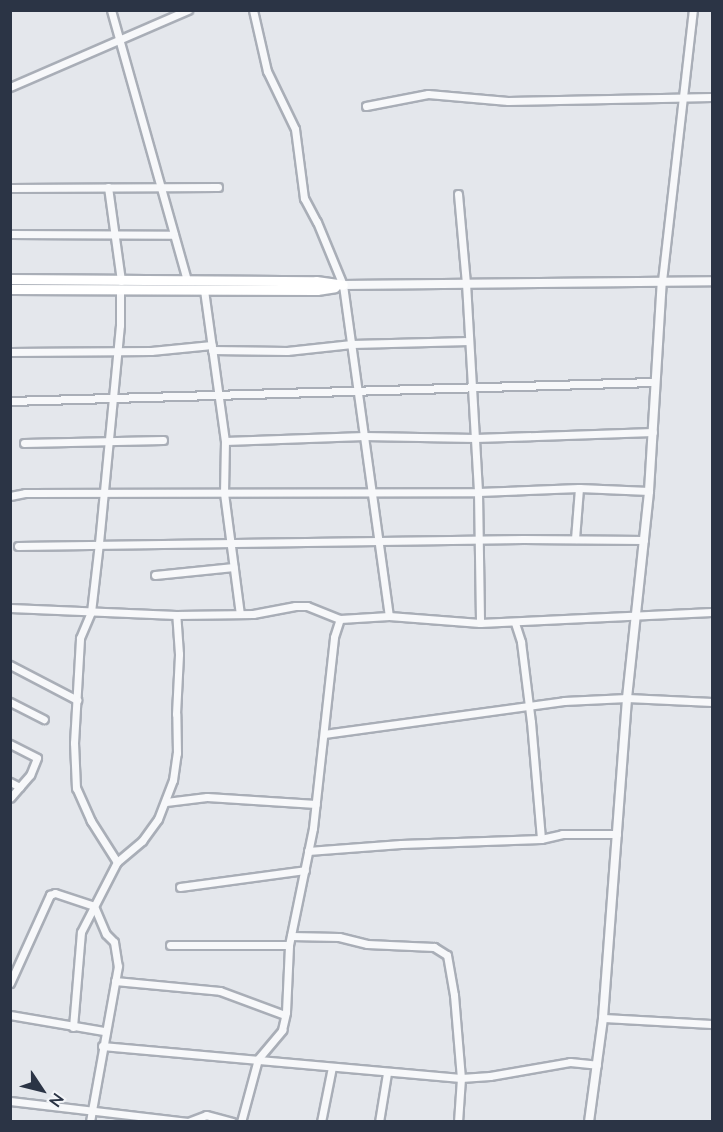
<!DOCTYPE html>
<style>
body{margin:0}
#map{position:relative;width:723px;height:1132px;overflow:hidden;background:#e4e7ec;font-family:Lato,sans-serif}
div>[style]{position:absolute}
.roads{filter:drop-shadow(2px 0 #a9aeb7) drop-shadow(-2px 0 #a9aeb7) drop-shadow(0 2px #a9aeb7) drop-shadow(0 -2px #a9aeb7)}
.minor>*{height:7px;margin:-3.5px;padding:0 3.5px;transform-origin:3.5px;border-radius:3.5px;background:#f7f8fa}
.tertiary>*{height:8px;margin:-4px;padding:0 4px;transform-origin:4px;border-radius:4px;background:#f7f8fa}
.secondary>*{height:9px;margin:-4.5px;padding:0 4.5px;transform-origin:4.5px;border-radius:4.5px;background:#fff}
span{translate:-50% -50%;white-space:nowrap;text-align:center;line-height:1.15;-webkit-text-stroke:6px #f4f6f9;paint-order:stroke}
.frame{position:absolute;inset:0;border:12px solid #2b3445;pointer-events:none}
.north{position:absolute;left:12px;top:1060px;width:60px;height:60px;-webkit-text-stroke:4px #f4f6f9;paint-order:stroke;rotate:125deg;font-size:16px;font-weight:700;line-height:24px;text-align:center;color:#2b3445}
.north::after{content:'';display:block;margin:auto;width:21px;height:27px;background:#2b3445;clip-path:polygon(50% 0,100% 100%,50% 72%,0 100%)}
</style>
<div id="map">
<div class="roads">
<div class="minor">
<div style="left:111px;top:10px;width:280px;rotate:74.3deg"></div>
<div style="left:253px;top:10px;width:63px;rotate:77.1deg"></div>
<div style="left:267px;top:71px;width:64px;rotate:64.2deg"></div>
<div style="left:295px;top:129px;width:70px;rotate:82.6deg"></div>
<div style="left:304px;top:198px;width:27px;rotate:62deg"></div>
<div style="left:317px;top:222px;width:68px;rotate:67.6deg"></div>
<div style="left:343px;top:285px;width:334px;rotate:82.1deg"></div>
<div style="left:10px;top:87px;width:194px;rotate:-23.4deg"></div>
<div style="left:366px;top:106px;width:63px;rotate:-11deg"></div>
<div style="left:428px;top:94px;width:80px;rotate:5deg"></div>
<div style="left:508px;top:101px;width:204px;rotate:-1.1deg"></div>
<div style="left:108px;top:187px;width:95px;rotate:82.1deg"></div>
<div style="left:10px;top:188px;width:208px;rotate:-0.3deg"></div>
<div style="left:458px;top:194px;width:89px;rotate:84.9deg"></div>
<div style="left:466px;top:283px;width:209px;rotate:86.7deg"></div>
<div style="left:478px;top:492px;width:131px;rotate:89.1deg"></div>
<div style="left:10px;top:234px;width:164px;rotate:0.3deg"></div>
<div style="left:662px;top:281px;width:273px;rotate:-83.5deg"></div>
<div style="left:204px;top:290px;width:152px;rotate:82.1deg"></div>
<div style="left:225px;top:441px;width:52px;rotate:91.1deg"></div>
<div style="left:224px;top:493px;width:122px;rotate:82.5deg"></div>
<div style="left:212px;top:350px;width:75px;rotate:0.8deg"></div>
<div style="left:287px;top:351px;width:65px;rotate:-6.1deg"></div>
<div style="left:352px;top:344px;width:117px;rotate:-1.5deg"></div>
<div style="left:10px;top:352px;width:141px;rotate:-0.4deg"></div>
<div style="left:151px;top:351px;width:61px;rotate:-5.6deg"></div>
<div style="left:10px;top:401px;width:645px;rotate:-1.69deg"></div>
<div style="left:225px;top:441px;width:139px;rotate:-2.1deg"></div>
<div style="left:364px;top:436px;width:111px;rotate:1deg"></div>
<div style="left:475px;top:438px;width:178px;rotate:-1.9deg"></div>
<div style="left:24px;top:443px;width:139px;rotate:-1.2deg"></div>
<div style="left:10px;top:496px;width:15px;rotate:-11deg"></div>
<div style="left:25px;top:493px;width:453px;rotate:-0.1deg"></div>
<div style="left:478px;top:492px;width:101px;rotate:-2.3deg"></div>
<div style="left:579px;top:488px;width:70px;rotate:2.5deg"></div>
<div style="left:575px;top:539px;width:51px;rotate:-85.5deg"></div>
<div style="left:18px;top:546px;width:505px;rotate:-0.79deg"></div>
<div style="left:523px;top:539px;width:121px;rotate:0.5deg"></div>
<div style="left:155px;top:575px;width:79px;rotate:-5.8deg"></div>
<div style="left:10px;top:608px;width:166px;rotate:2.4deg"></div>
<div style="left:176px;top:615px;width:77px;rotate:-0.7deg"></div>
<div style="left:253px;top:614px;width:43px;rotate:-10.8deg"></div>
<div style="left:295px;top:606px;width:12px"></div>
<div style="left:307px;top:606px;width:35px;rotate:22deg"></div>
<div style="left:340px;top:619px;width:49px;rotate:-3.5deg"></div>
<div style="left:389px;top:616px;width:91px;rotate:4.4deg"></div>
<div style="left:480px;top:623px;width:232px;rotate:-2.7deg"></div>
<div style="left:515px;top:623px;width:20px;rotate:72deg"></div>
<div style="left:521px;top:642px;width:81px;rotate:82.9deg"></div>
<div style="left:531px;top:722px;width:117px;rotate:85.1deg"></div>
<div style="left:10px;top:665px;width:76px;rotate:27.6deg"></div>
<div style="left:10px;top:702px;width:38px;rotate:27deg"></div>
<div style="left:324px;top:734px;width:242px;rotate:-7.8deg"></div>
<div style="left:564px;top:701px;width:63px;rotate:-2.7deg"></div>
<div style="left:627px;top:698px;width:85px;rotate:2.7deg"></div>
<div style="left:10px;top:744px;width:30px;rotate:27deg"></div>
<div style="left:37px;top:758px;width:18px;rotate:112deg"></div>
<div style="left:30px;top:775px;width:30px;rotate:131deg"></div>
<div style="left:10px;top:782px;width:11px;rotate:27deg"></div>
<div style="left:166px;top:802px;width:41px;rotate:-7deg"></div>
<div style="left:207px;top:797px;width:109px;rotate:3.7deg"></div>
<div style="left:308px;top:851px;width:93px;rotate:-4.3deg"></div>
<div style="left:401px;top:844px;width:140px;rotate:-2deg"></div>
<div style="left:541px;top:839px;width:22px;rotate:-13deg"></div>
<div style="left:562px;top:834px;width:55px"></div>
<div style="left:117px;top:862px;width:49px;rotate:-122.4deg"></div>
<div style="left:91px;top:821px;width:36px;rotate:-114deg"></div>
<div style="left:76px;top:788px;width:45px;rotate:-92.5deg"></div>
<div style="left:74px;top:743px;width:105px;rotate:-86.7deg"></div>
<div style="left:80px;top:638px;width:28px;rotate:-67deg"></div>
<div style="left:91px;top:612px;width:69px;rotate:-83.4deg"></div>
<div style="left:99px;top:543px;width:219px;rotate:-84.5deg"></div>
<div style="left:120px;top:325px;width:35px;rotate:-90deg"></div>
<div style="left:180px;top:887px;width:126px;rotate:-7.7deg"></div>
<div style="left:291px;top:936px;width:48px;rotate:1.2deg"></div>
<div style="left:339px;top:937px;width:29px;rotate:14deg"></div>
<div style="left:367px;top:944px;width:67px;rotate:2.6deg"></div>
<div style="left:434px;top:947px;width:15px;rotate:32deg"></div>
<div style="left:447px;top:955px;width:41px;rotate:80.1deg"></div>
<div style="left:454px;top:995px;width:83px;rotate:85.2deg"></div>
<div style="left:461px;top:1078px;width:44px;rotate:93.9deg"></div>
<div style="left:170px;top:945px;width:119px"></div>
<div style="left:115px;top:981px;width:105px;rotate:5.4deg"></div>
<div style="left:220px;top:991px;width:69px;rotate:20.3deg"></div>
<div style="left:10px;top:983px;width:97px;rotate:-65.6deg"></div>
<div style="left:50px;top:895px;width:5px;rotate:-22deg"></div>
<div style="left:55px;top:893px;width:41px;rotate:18.4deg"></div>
<div style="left:94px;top:906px;width:30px;rotate:67deg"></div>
<div style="left:106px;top:934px;width:11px;rotate:45deg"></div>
<div style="left:114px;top:942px;width:24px;rotate:81deg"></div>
<div style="left:118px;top:966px;width:158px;rotate:100.2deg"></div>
<div style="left:10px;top:1015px;width:95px;rotate:9.7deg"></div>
<div style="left:603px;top:1018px;width:109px;rotate:3.2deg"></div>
<div style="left:73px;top:1027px;width:95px;rotate:-85.2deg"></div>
<div style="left:81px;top:932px;width:79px;rotate:-62.8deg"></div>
<div style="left:117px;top:862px;width:33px;rotate:-40deg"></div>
<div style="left:142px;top:841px;width:27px;rotate:-54deg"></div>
<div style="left:158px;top:819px;width:42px;rotate:-69deg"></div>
<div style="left:173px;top:780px;width:27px;rotate:-82deg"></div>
<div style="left:177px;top:753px;width:39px;rotate:-91deg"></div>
<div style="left:176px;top:714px;width:60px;rotate:-87.1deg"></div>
<div style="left:179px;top:654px;width:39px;rotate:-94deg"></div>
<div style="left:102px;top:1046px;width:360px;rotate:5.1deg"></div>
<div style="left:461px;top:1078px;width:29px;rotate:-4deg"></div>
<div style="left:490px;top:1076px;width:81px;rotate:-9.9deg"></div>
<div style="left:570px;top:1062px;width:27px;rotate:6deg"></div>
<div style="left:10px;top:1101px;width:179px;rotate:6.7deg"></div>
<div style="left:188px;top:1122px;width:19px;rotate:-21deg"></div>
<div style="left:206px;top:1115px;width:27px;rotate:15deg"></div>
<div style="left:241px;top:1122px;width:65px;rotate:-74.9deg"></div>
<div style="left:258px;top:1059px;width:38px;rotate:-50deg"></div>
<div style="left:282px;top:1030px;width:18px;rotate:-77deg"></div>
<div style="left:286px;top:1012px;width:67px;rotate:-87.4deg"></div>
<div style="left:289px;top:945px;width:119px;rotate:-78.4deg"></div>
<div style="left:313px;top:828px;width:192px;rotate:-83.7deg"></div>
<div style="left:334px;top:637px;width:19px;rotate:-72deg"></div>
<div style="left:321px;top:1122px;width:56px;rotate:-78.7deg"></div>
<div style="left:379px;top:1122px;width:50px;rotate:-80.7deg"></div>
</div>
<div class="tertiary">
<div style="left:343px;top:285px;width:369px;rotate:-0.6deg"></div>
<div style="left:589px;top:1122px;width:105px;rotate:-82.3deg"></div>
<div style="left:603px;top:1018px;width:321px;rotate:-85.7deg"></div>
<div style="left:627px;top:698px;width:208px;rotate:-83.9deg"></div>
<div style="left:649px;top:491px;width:210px;rotate:-86.5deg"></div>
</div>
<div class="secondary">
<div style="left:10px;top:279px;width:306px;rotate:0.4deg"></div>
<div style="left:316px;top:281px;width:27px;rotate:8deg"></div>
<div style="left:10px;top:289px;width:307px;rotate:0.2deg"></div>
<div style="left:317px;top:290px;width:18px;rotate:-9deg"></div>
</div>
</div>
<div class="frame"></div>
<div class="north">N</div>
</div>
